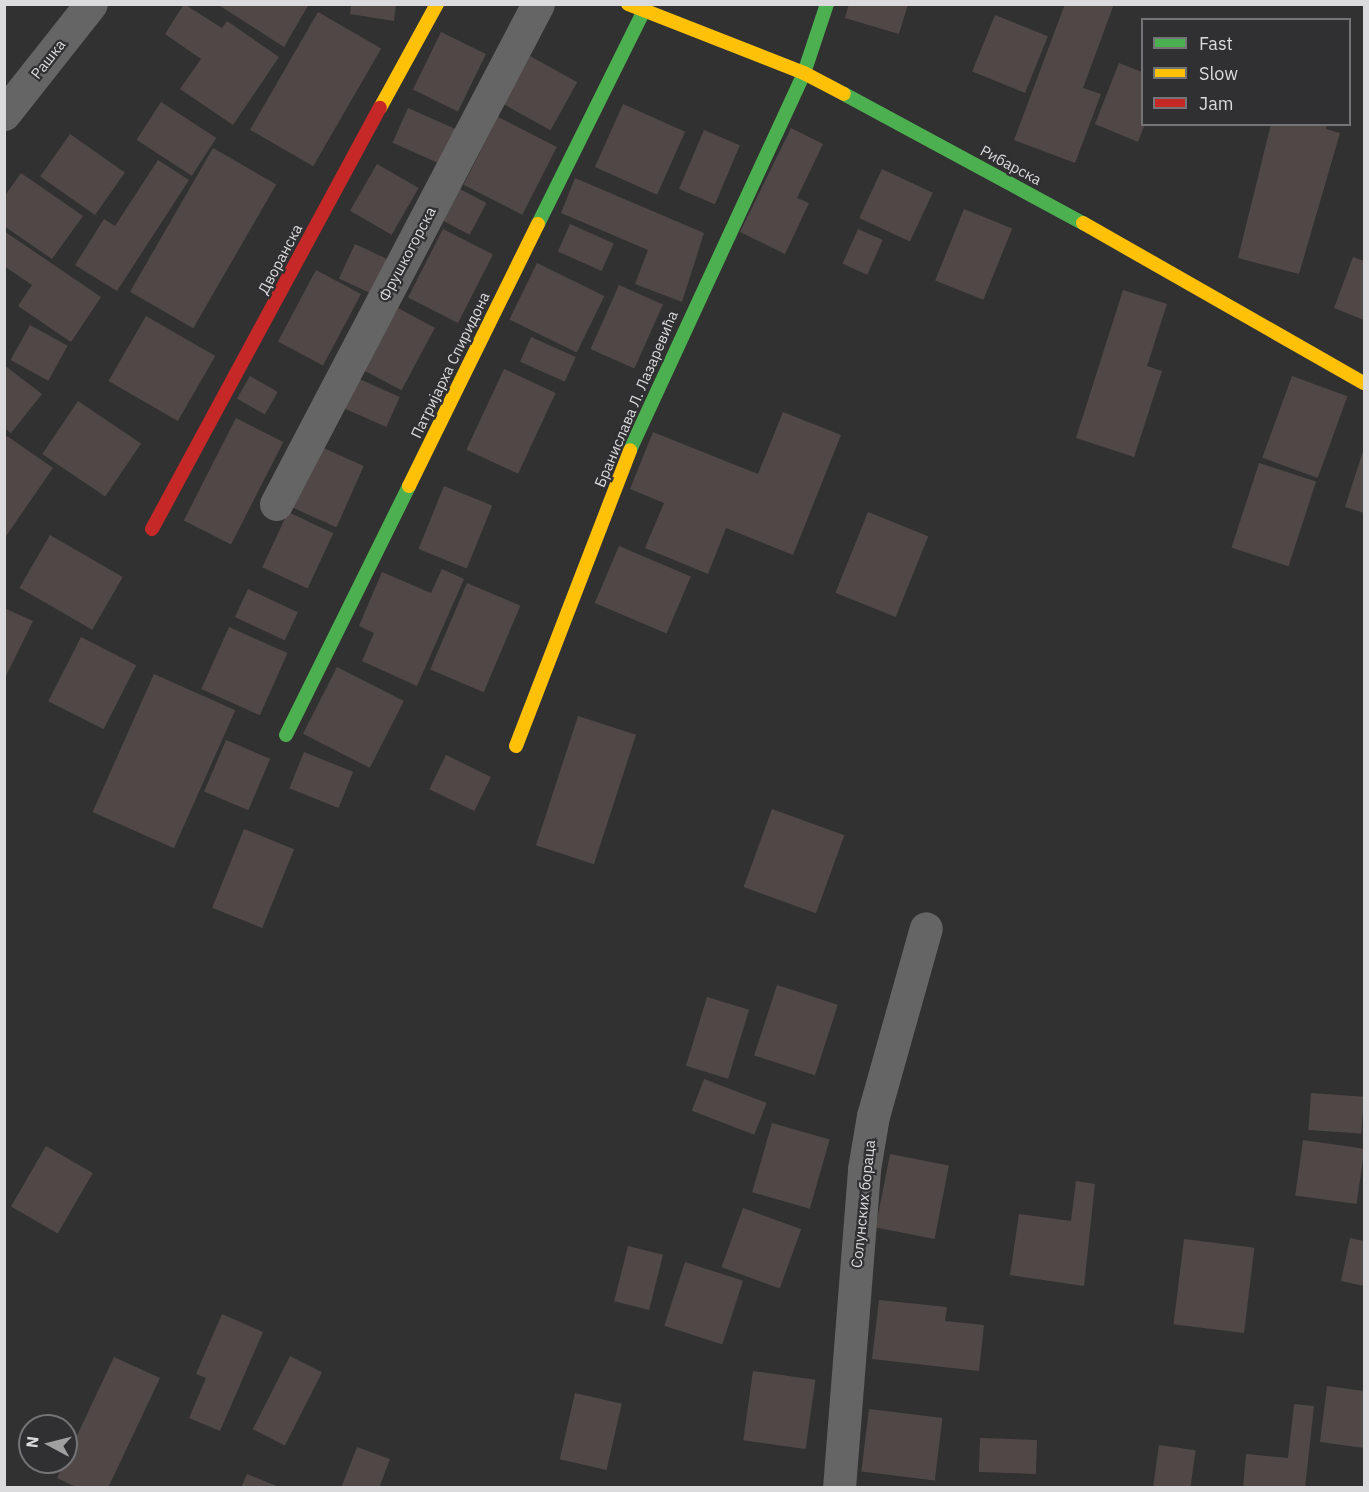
<!DOCTYPE html>
<meta charset="utf-8">
<style>
body{margin:0}
#map{position:relative;width:1369px;height:1492px;overflow:hidden;background:#313132;font-family:"IBM Plex Sans",sans-serif}
div>[style]{position:absolute}
.building>*{inset:0;background:#504846;transform-origin:0 0}
.street>*{height:33px;margin:-16.5px;padding:0 16.5px;transform-origin:16.5px;border-radius:16.5px;background:#646564}
.fast>*{height:14px;margin:-7px;padding:0 7px;transform-origin:7px;border-radius:7px;background:#4caf50}
.slow>*{height:14px;margin:-7px;padding:0 7px;transform-origin:7px;border-radius:7px;background:#ffc107}
.jam>*{height:14px;margin:-7px;padding:0 7px;transform-origin:7px;border-radius:7px;background:#c62828}
span{translate:-50% -50%;white-space:nowrap;text-align:center;line-height:1.15;-webkit-text-stroke:4.5px #303033;paint-order:stroke}
.street-label{font-size:15px;color:#dbdbdd}
.frame{position:absolute;inset:0;border:6px solid #dbdbdd;pointer-events:none}
.legend{position:absolute;left:1141px;top:18px;width:210px;height:108px;box-sizing:border-box;background:#303033;border:2px solid #747477;margin:0;padding:8px 10px;list-style:none;font-size:18px;color:#dbdbdd}
.legend li{display:flex;align-items:center;gap:12px;height:30px}
.legend b{width:30px;border:2px solid #747477}
.north{position:absolute;left:18px;top:1414px;width:60px;height:60px;box-sizing:border-box;background:#303033;border:2px solid #747477;border-radius:50%;rotate:277deg;font-size:16px;font-weight:700;line-height:24px;text-align:center;color:#dbdbdd}
.north::after{content:'';display:block;margin:auto;width:21px;height:27px;background:#a0a0a1;clip-path:polygon(50% 0,100% 100%,50% 72%,0 100%)}
</style>
<div id="map">
<div class="building">
<div style="clip-path:polygon(184px 4px,222px 28px,227px 21px,279px 57px,233px 125px,180px 89px,201px 59px,165px 34px)"></div>
<div style="clip-path:polygon(217px 4px,309px 4px,284px 47px)"></div>
<div style="clip-path:polygon(351px 4px,396px 4px,394px 21px,350px 14px)"></div>
<div style="clip-path:polygon(849px 4px,908px 4px,899px 34px,845px 18px)"></div>
<div style="clip-path:polygon(1065px 4px,1114px 4px,1083px 88px,1101px 94px,1075px 163px,1014px 140px)"></div>
<div style="left:318px;top:12px;width:73px;height:136px;rotate:30deg"></div>
<div style="left:995px;top:15px;width:57px;height:61px;rotate:22deg"></div>
<div style="left:441px;top:32px;width:50px;height:64px;rotate:26deg"></div>
<div style="left:530px;top:56px;width:54px;height:55px;rotate:29deg"></div>
<div style="clip-path:polygon(1119px 63px,1142px 72px,1145px 124px,1138px 142px,1095px 124px)"></div>
<div style="left:161px;top:102px;width:66px;height:45px;rotate:33deg"></div>
<div style="left:623px;top:104px;width:68px;height:69px;rotate:24deg"></div>
<div style="left:408px;top:108px;width:58px;height:38px;rotate:24deg"></div>
<div style="left:498px;top:117px;width:66px;height:76px;rotate:27deg"></div>
<div style="clip-path:polygon(1271px 124px,1327px 124px,1326px 129px,1340px 133px,1299px 274px,1238px 258px)"></div>
<div style="clip-path:polygon(791px 128px,823px 144px,797px 198px,809px 203px,785px 254px,740px 232px)"></div>
<div style="left:704px;top:130px;width:39px;height:64px;rotate:23deg"></div>
<div style="left:70px;top:134px;width:67px;height:52px;rotate:35deg"></div>
<div style="left:213px;top:148px;width:73px;height:166px;rotate:30deg"></div>
<div style="clip-path:polygon(158px 160px,189px 180px,117px 291px,75px 265px,104px 219px,115px 226px)"></div>
<div style="left:377px;top:164px;width:48px;height:54px;rotate:30deg"></div>
<div style="left:882px;top:169px;width:56px;height:54px;rotate:25deg"></div>
<div style="clip-path:polygon(21px 173px,83px 216px,52px 259px,4px 226px,4px 197px)"></div>
<div style="clip-path:polygon(575px 178px,704px 233px,682px 302px,635px 284px,648px 250px,561px 213px)"></div>
<div style="left:460px;top:189px;width:30px;height:36px;rotate:28deg"></div>
<div style="left:964px;top:209px;width:52px;height:77px;rotate:22deg"></div>
<div style="left:570px;top:224px;width:48px;height:30px;rotate:24deg"></div>
<div style="left:443px;top:229px;width:56px;height:77px;rotate:27deg"></div>
<div style="left:858px;top:229px;width:27px;height:38px;rotate:24deg"></div>
<div style="clip-path:polygon(4px 231px,101px 297px,71px 342px,18px 306px,32px 285px,4px 266px)"></div>
<div style="left:355px;top:244px;width:42px;height:38px;rotate:25deg"></div>
<div style="clip-path:polygon(1353px 257px,1364px 261px,1364px 320px,1334px 308px)"></div>
<div style="left:537px;top:263px;width:75px;height:63px;rotate:26deg"></div>
<div style="left:316px;top:270px;width:51px;height:81px;rotate:28deg"></div>
<div style="left:619px;top:285px;width:48px;height:70px;rotate:24deg"></div>
<div style="clip-path:polygon(1123px 290px,1167px 304px,1147px 366px,1162px 371px,1134px 457px,1076px 438px)"></div>
<div style="left:396px;top:307px;width:44px;height:71px;rotate:28deg"></div>
<div style="left:146px;top:316px;width:80px;height:75px;rotate:30deg"></div>
<div style="left:30px;top:325px;width:43px;height:40px;rotate:29deg"></div>
<div style="left:531px;top:337px;width:49px;height:27px;rotate:24deg"></div>
<div style="clip-path:polygon(4px 365px,42px 394px,11px 433px,4px 428px)"></div>
<div style="left:504px;top:369px;width:57px;height:89px;rotate:25deg"></div>
<div style="left:250px;top:376px;width:32px;height:26px;rotate:30deg"></div>
<div style="left:1292px;top:376px;width:59px;height:87px;rotate:20deg"></div>
<div style="left:355px;top:377px;width:49px;height:33px;rotate:24deg"></div>
<div style="left:78px;top:401px;width:76px;height:64px;rotate:34deg"></div>
<div style="clip-path:polygon(783px 412px,841px 435px,793px 555px,726px 528px,708px 574px,645px 548px,664px 503px,630px 489px,653px 432px,758px 474px)"></div>
<div style="left:236px;top:418px;width:53px;height:115px;rotate:27deg"></div>
<div style="clip-path:polygon(7px 436px,53px 468px,4px 539px,4px 439px)"></div>
<div style="left:319px;top:446px;width:49px;height:67px;rotate:24deg"></div>
<div style="clip-path:polygon(1364px 448px,1364px 513px,1345px 507px)"></div>
<div style="left:1259px;top:463px;width:60px;height:89px;rotate:18deg"></div>
<div style="left:444px;top:486px;width:52px;height:68px;rotate:22deg"></div>
<div style="left:288px;top:512px;width:50px;height:61px;rotate:25deg"></div>
<div style="left:868px;top:512px;width:65px;height:87px;rotate:22deg"></div>
<div style="left:50px;top:535px;width:84px;height:61px;rotate:30deg"></div>
<div style="left:619px;top:546px;width:78px;height:62px;rotate:23deg"></div>
<div style="clip-path:polygon(442px 569px,464px 579px,417px 686px,362px 661px,374px 633px,359px 626px,382px 572px,431px 593px)"></div>
<div style="left:467px;top:583px;width:58px;height:94px;rotate:23deg"></div>
<div style="left:248px;top:589px;width:55px;height:31px;rotate:25deg"></div>
<div style="clip-path:polygon(4px 608px,33px 621px,4px 680px)"></div>
<div style="left:229px;top:627px;width:64px;height:68px;rotate:24deg"></div>
<div style="left:81px;top:637px;width:62px;height:72px;rotate:27deg"></div>
<div style="left:337px;top:667px;width:75px;height:75px;rotate:27deg"></div>
<div style="left:154px;top:674px;width:89px;height:151px;rotate:24deg"></div>
<div style="left:578px;top:716px;width:61px;height:136px;rotate:18deg"></div>
<div style="left:226px;top:740px;width:48px;height:56px;rotate:23deg"></div>
<div style="left:304px;top:752px;width:53px;height:39px;rotate:22deg"></div>
<div style="left:446px;top:755px;width:50px;height:38px;rotate:26deg"></div>
<div style="left:772px;top:809px;width:77px;height:83px;rotate:20deg"></div>
<div style="left:244px;top:829px;width:54px;height:85px;rotate:22deg"></div>
<div style="left:777px;top:985px;width:64px;height:74px;rotate:18deg"></div>
<div style="left:707px;top:997px;width:44px;height:72px;rotate:17deg"></div>
<div style="left:704px;top:1079px;width:67px;height:34px;rotate:21deg"></div>
<div style="left:1311px;top:1093px;width:53px;height:37px;rotate:4deg"></div>
<div style="left:772px;top:1123px;width:60px;height:72px;rotate:16deg"></div>
<div style="left:1303px;top:1140px;width:62px;height:56px;rotate:8deg"></div>
<div style="left:46px;top:1146px;width:54px;height:70px;rotate:30deg"></div>
<div style="left:890px;top:1154px;width:60px;height:75px;rotate:11deg"></div>
<div style="clip-path:polygon(1076px 1181px,1095px 1184px,1084px 1286px,1010px 1275px,1019px 1214px,1071px 1221px)"></div>
<div style="left:743px;top:1208px;width:62px;height:63px;rotate:20deg"></div>
<div style="clip-path:polygon(1350px 1238px,1364px 1241px,1364px 1286px,1341px 1281px)"></div>
<div style="left:1184px;top:1239px;width:71px;height:86px;rotate:7deg"></div>
<div style="left:628px;top:1246px;width:36px;height:57px;rotate:14deg"></div>
<div style="left:685px;top:1262px;width:61px;height:67px;rotate:18deg"></div>
<div style="clip-path:polygon(879px 1300px,947px 1307px,945px 1321px,984px 1325px,979px 1371px,872px 1359px)"></div>
<div style="clip-path:polygon(222px 1314px,263px 1332px,220px 1431px,189px 1418px,206px 1378px,196px 1374px)"></div>
<div style="left:290px;top:1356px;width:36px;height:82px;rotate:27deg"></div>
<div style="clip-path:polygon(114px 1357px,160px 1378px,108px 1488px,78px 1488px,57px 1478px)"></div>
<div style="left:753px;top:1371px;width:63px;height:70px;rotate:8deg"></div>
<div style="clip-path:polygon(1327px 1386px,1364px 1391px,1364px 1448px,1320px 1442px)"></div>
<div style="left:575px;top:1393px;width:48px;height:68px;rotate:13deg"></div>
<div style="clip-path:polygon(1294px 1404px,1314px 1406px,1305px 1488px,1243px 1488px,1246px 1454px,1288px 1458px)"></div>
<div style="left:869px;top:1409px;width:74px;height:63px;rotate:7deg"></div>
<div style="left:1037px;top:1440px;width:34px;height:57px;rotate:92deg"></div>
<div style="left:1159px;top:1445px;width:37px;height:43px;rotate:8deg"></div>
<div style="clip-path:polygon(357px 1447px,390px 1459px,379px 1488px,341px 1488px)"></div>
<div style="clip-path:polygon(247px 1474px,279px 1487px,279px 1488px,241px 1488px)"></div>
</div>
<div class="street">
<div style="left:4px;top:114px;width:140px;rotate:-51.7deg"></div>
<div style="left:276px;top:504px;width:564px;rotate:-62.35deg"></div>
<div style="left:839px;top:1488px;width:320px;rotate:-85.5deg"></div>
<div style="left:864px;top:1169px;width:54px;rotate:-80.4deg"></div>
<div style="left:873px;top:1116px;width:195px;rotate:-74.3deg"></div>
</div>
<div class="fast">
<div style="left:844px;top:94px;width:272px;rotate:28.4deg"></div>
<div style="left:538px;top:224px;width:239px;rotate:-63.6deg"></div>
<div style="left:630px;top:450px;width:415px;rotate:-65.2deg"></div>
<div style="left:804px;top:73px;width:73px;rotate:-71.6deg"></div>
<div style="left:286px;top:735px;width:278px;rotate:-63.7deg"></div>
</div>
<div class="slow">
<div style="left:628px;top:4px;width:189px;rotate:21.4deg"></div>
<div style="left:804px;top:73px;width:45px;rotate:27.7deg"></div>
<div style="left:380px;top:108px;width:119px;rotate:-61.3deg"></div>
<div style="left:1083px;top:223px;width:323px;rotate:29.7deg"></div>
<div style="left:409px;top:486px;width:292px;rotate:-63.8deg"></div>
<div style="left:516px;top:746px;width:317px;rotate:-68.9deg"></div>
</div>
<div class="jam">
<div style="left:152px;top:529px;width:479px;rotate:-61.6deg"></div>
</div>
<div class="street-label">
<span style="left:48px;top:59px;rotate:-52deg">Рашка</span>
<span style="left:1011px;top:165px;rotate:28deg">Рибарска</span>
<span style="left:407px;top:254px;rotate:-62deg">Фрушкогорска</span>
<span style="left:280px;top:259px;rotate:-62deg">Дворанска</span>
<span style="left:450px;top:365px;rotate:-64deg">Патријарха Спиридона</span>
<span style="left:636px;top:399px;rotate:-67deg">Бранислава Л. Лазаревића</span>
<span style="left:863px;top:1204px;rotate:-84deg">Солунских бораца</span>
</div>
<div class="frame"></div>
<ul class="legend">
<li><b style="height:8px;background:#4caf50"></b>Fast</li>
<li><b style="height:8px;background:#ffc107"></b>Slow</li>
<li><b style="height:8px;background:#c62828"></b>Jam</li>
</ul>
<div class="north">N</div>
</div>
